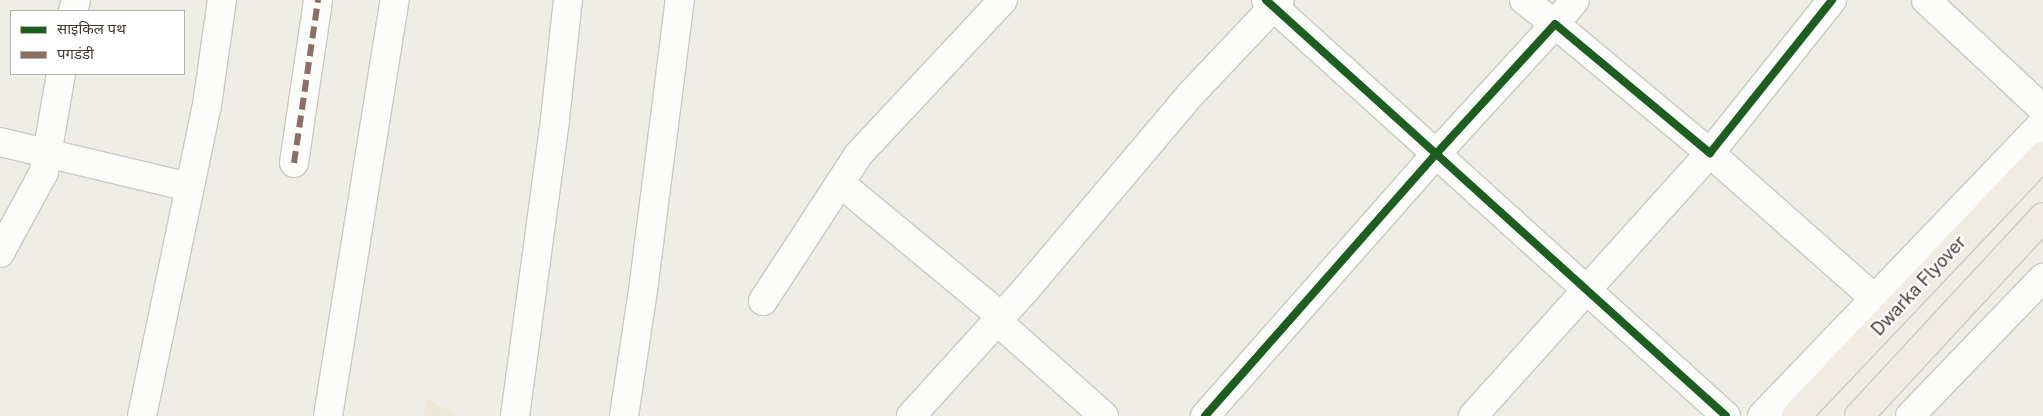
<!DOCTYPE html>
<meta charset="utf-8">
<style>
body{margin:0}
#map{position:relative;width:2043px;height:416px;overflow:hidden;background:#eeede6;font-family:"Public Sans","Noto Sans Devanagari",sans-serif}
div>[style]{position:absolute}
.education>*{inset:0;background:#ede8d8}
.roads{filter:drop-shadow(1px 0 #cbc9c2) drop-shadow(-1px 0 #cbc9c2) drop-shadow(0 1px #cbc9c2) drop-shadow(0 -1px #cbc9c2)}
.minor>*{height:28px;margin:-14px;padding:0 14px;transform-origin:14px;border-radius:14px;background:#fcfcfb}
.major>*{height:28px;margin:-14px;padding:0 14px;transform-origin:14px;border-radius:14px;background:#f0ece2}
.quiet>*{height:6px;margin-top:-3px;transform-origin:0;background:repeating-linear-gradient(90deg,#8d6e63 0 12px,transparent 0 18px)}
.cycleway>*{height:8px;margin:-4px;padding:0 4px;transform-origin:4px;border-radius:4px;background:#1b5e20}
span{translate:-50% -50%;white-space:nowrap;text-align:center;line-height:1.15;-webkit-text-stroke:4px #fff;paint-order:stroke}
.street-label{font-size:18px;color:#443d33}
.legend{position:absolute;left:10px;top:10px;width:175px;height:65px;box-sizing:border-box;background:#fff;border:1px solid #b4b1ad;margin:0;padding:6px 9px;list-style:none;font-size:15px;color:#443d33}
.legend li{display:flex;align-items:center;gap:10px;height:25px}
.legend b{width:25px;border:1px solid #b4b1ad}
</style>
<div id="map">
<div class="education">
<div style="clip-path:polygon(426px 398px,458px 416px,424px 416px)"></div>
</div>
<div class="roads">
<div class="minor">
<div style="left:1266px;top:0;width:620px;rotate:42.12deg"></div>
<div style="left:1524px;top:0;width:39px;rotate:38deg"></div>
<div style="left:1555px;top:24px;width:31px;rotate:-50deg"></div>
<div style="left:1926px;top:0;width:160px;rotate:43deg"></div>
<div style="left:73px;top:11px;width:11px;rotate:-75deg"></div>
<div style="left:0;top:142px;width:194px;rotate:13.4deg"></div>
<div style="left:294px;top:163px;width:165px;rotate:-81.6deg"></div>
<div style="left:840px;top:183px;width:209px;rotate:39.6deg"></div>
<div style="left:0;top:253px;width:92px;rotate:-61.5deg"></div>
<div style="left:44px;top:172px;width:99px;rotate:-80.2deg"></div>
<div style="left:763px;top:301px;width:174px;rotate:-56.9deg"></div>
<div style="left:858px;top:155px;width:212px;rotate:-46.9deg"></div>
<div style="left:997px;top:321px;width:143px;rotate:41.6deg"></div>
<div style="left:142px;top:416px;width:318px;rotate:-78.2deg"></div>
<div style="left:207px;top:105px;width:106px;rotate:-81.9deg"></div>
<div style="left:328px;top:416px;width:421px;rotate:-80.9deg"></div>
<div style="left:515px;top:416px;width:300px;rotate:-82.3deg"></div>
<div style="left:555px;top:119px;width:120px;rotate:-83.8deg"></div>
<div style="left:624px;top:416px;width:134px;rotate:-81.4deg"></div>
<div style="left:644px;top:283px;width:285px;rotate:-82.8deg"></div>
<div style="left:911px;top:416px;width:173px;rotate:-47.8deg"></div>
<div style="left:1027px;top:288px;width:254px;rotate:-49.8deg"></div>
<div style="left:1191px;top:94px;width:129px;rotate:-46.6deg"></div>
<div style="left:1205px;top:416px;width:349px;rotate:-48.6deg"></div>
<div style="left:1436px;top:154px;width:176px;rotate:-47.5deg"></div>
<div style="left:1555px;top:24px;width:202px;rotate:39.8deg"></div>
<div style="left:1710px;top:153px;width:196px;rotate:-51.4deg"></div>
<div style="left:1473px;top:416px;width:354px;rotate:-48deg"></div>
<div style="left:1710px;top:153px;width:220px;rotate:41.5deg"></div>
<div style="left:1762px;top:416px;width:406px;rotate:-46.2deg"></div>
<div style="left:1910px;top:416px;width:192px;rotate:-46.1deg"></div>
</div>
<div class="major">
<div style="left:1796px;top:416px;width:359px;rotate:-46.5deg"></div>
<div style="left:1859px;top:416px;width:271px;rotate:-47.2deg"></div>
</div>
</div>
<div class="quiet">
<div style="left:294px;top:163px;width:165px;rotate:-81.6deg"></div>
</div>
<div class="cycleway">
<div style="left:1266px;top:0;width:620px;rotate:42.12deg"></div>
<div style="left:1205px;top:416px;width:349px;rotate:-48.6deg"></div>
<div style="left:1436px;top:154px;width:176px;rotate:-47.5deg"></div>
<div style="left:1555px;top:24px;width:202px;rotate:39.8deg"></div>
<div style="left:1710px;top:153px;width:196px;rotate:-51.4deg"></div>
</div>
<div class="street-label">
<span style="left:1919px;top:286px;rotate:-47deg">Dwarka Flyover</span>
</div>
<ul class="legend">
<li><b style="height:6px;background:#1b5e20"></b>साइकिल पथ</li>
<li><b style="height:6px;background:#8d6e63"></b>पगडंडी</li>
</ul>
</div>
